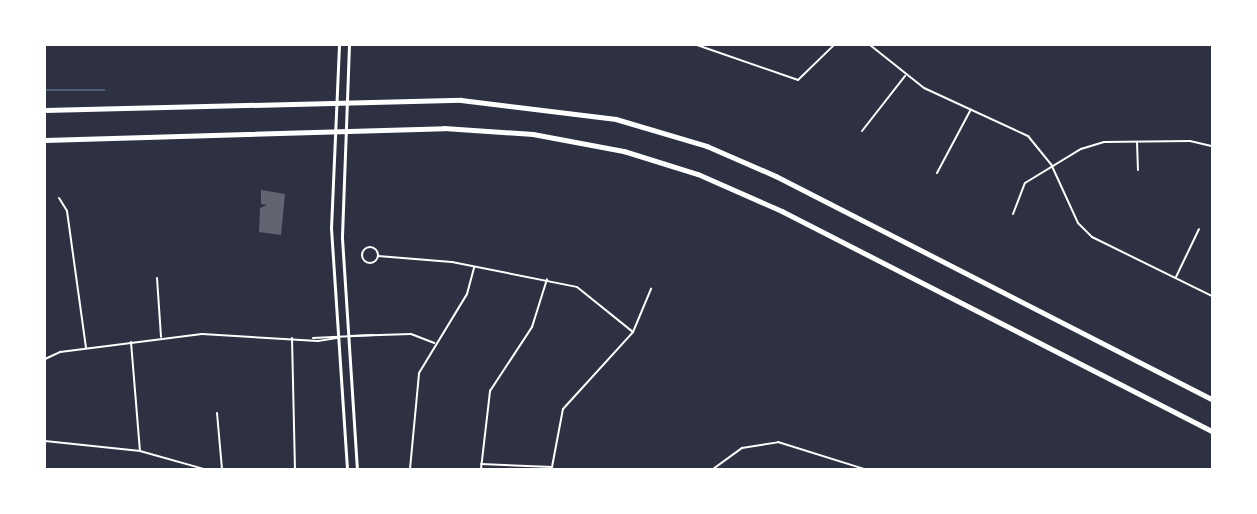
<!DOCTYPE html>
<style>
body{margin:0}
#map{position:relative;width:1257px;height:514px;overflow:hidden;background:#2d3142;font-family:"Golos Text",sans-serif}
div>[style]{position:absolute}
.stream>*{height:1.5px;margin:-0.75px;padding:0 0.75px;transform-origin:0.75px;border-radius:0.75px;background:#4f5d75}
.building>*{inset:0;background:#626471}
.minor>*{height:2px;margin:-1px;padding:0 1px;transform-origin:1px;border-radius:1px;background:#fff}
.minor>.ring{margin:-1px;padding:0;box-sizing:content-box;background:none;border:2px solid #fff;border-radius:50%}
.tertiary>*{height:3px;margin:-1.5px;padding:0 1.5px;transform-origin:1.5px;border-radius:1.5px;background:#fff}
.motorway>*{height:4.5px;margin:-2.25px;padding:0 2.25px;transform-origin:2.25px;border-radius:2.25px;background:#fff}
span{translate:-50% -50%;white-space:nowrap;text-align:center;line-height:1.15;-webkit-text-stroke:4.5px #fff;paint-order:stroke}
.frame{position:absolute;inset:0;border:46px solid #fff;pointer-events:none}
</style>
<div id="map">
<div class="stream">
<div style="left:45px;top:90px;width:59px"></div>
</div>
<div class="building">
<div style="clip-path:polygon(261px 190px,285px 194px,281px 235px,259px 232px,260px 208px,267px 205px,261px 204px)"></div>
</div>
<div class="minor">
<div style="left:697px;top:45px;width:107px;rotate:19.1deg"></div>
<div style="left:798px;top:80px;width:50px;rotate:-44.2deg"></div>
<div style="left:870px;top:45px;width:69px;rotate:38.5deg"></div>
<div style="left:924px;top:88px;width:115px;rotate:24.8deg"></div>
<div style="left:1028px;top:136px;width:36px;rotate:51deg"></div>
<div style="left:1051px;top:164px;width:65px;rotate:65.4deg"></div>
<div style="left:1078px;top:223px;width:20px;rotate:45deg"></div>
<div style="left:1092px;top:237px;width:134px;rotate:26.2deg"></div>
<div style="left:862px;top:131px;width:70px;rotate:-52deg"></div>
<div style="left:1137px;top:142px;width:28px;rotate:88deg"></div>
<div style="left:937px;top:173px;width:72px;rotate:-62deg"></div>
<div style="left:59px;top:198px;width:15px;rotate:58deg"></div>
<div style="left:67px;top:211px;width:138px;rotate:82.1deg"></div>
<div style="left:1013px;top:214px;width:33px;rotate:-69deg"></div>
<div style="left:1025px;top:183px;width:66px;rotate:-31.3deg"></div>
<div style="left:1081px;top:149px;width:24px;rotate:-17deg"></div>
<div style="left:1104px;top:142px;width:86px;rotate:-0.7deg"></div>
<div style="left:1190px;top:141px;width:23px;rotate:13deg"></div>
<div class="ring" style="left:362px;top:247px;width:14px;height:14px"></div>
<div style="left:378px;top:256px;width:74px;rotate:4.6deg"></div>
<div style="left:452px;top:262px;width:127px;rotate:11.3deg"></div>
<div style="left:577px;top:287px;width:72px;rotate:38.8deg"></div>
<div style="left:1176px;top:277px;width:53px;rotate:-64.4deg"></div>
<div style="left:157px;top:278px;width:59px;rotate:86.1deg"></div>
<div style="left:349px;top:336px;width:62px;rotate:-1.8deg"></div>
<div style="left:411px;top:334px;width:25px;rotate:21deg"></div>
<div style="left:292px;top:338px;width:131px;rotate:88.7deg"></div>
<div style="left:313px;top:338px;width:61px;rotate:-2.8deg"></div>
<div style="left:131px;top:342px;width:109px;rotate:85.3deg"></div>
<div style="left:45px;top:359px;width:17px;rotate:-25deg"></div>
<div style="left:60px;top:352px;width:143px;rotate:-7.2deg"></div>
<div style="left:202px;top:334px;width:116px;rotate:3.5deg"></div>
<div style="left:318px;top:341px;width:20px;rotate:-9deg"></div>
<div style="left:217px;top:413px;width:56px;rotate:84.9deg"></div>
<div style="left:45px;top:441px;width:96px;rotate:6deg"></div>
<div style="left:140px;top:451px;width:66px;rotate:15.7deg"></div>
<div style="left:481px;top:464px;width:71px;rotate:2.4deg"></div>
<div style="left:552px;top:467px;width:59px;rotate:-79.3deg"></div>
<div style="left:563px;top:409px;width:104px;rotate:-47.7deg"></div>
<div style="left:633px;top:332px;width:47px;rotate:-67.3deg"></div>
<div style="left:410px;top:469px;width:96px;rotate:-84.6deg"></div>
<div style="left:419px;top:373px;width:92px;rotate:-58.7deg"></div>
<div style="left:467px;top:294px;width:28px;rotate:-75deg"></div>
<div style="left:481px;top:469px;width:79px;rotate:-83.4deg"></div>
<div style="left:490px;top:391px;width:77px;rotate:-56.7deg"></div>
<div style="left:532px;top:327px;width:50px;rotate:-72.6deg"></div>
<div style="left:713px;top:469px;width:36px;rotate:-36deg"></div>
<div style="left:742px;top:448px;width:36px;rotate:-9deg"></div>
<div style="left:778px;top:442px;width:90px;rotate:17.4deg"></div>
</div>
<div class="tertiary">
<div style="left:339px;top:45px;width:183px;rotate:92.5deg"></div>
<div style="left:331px;top:228px;width:242px;rotate:86.2deg"></div>
<div style="left:349px;top:45px;width:193px;rotate:92.1deg"></div>
<div style="left:342px;top:238px;width:231px;rotate:86.3deg"></div>
</div>
<div class="motorway">
<div style="left:45px;top:110px;width:416px;rotate:-1.4deg"></div>
<div style="left:461px;top:100px;width:156px;rotate:7deg"></div>
<div style="left:616px;top:119px;width:95px;rotate:16.5deg"></div>
<div style="left:707px;top:146px;width:75px;rotate:23.5deg"></div>
<div style="left:776px;top:176px;width:490px;rotate:27.1deg"></div>
<div style="left:45px;top:140px;width:399px;rotate:-1.7deg"></div>
<div style="left:444px;top:128px;width:89px;rotate:3.9deg"></div>
<div style="left:533px;top:134px;width:93px;rotate:10.6deg"></div>
<div style="left:624px;top:151px;width:77px;rotate:17.3deg"></div>
<div style="left:698px;top:174px;width:92px;rotate:23.8deg"></div>
<div style="left:782px;top:211px;width:483px;rotate:27.1deg"></div>
</div>
<div class="frame"></div>
</div>
